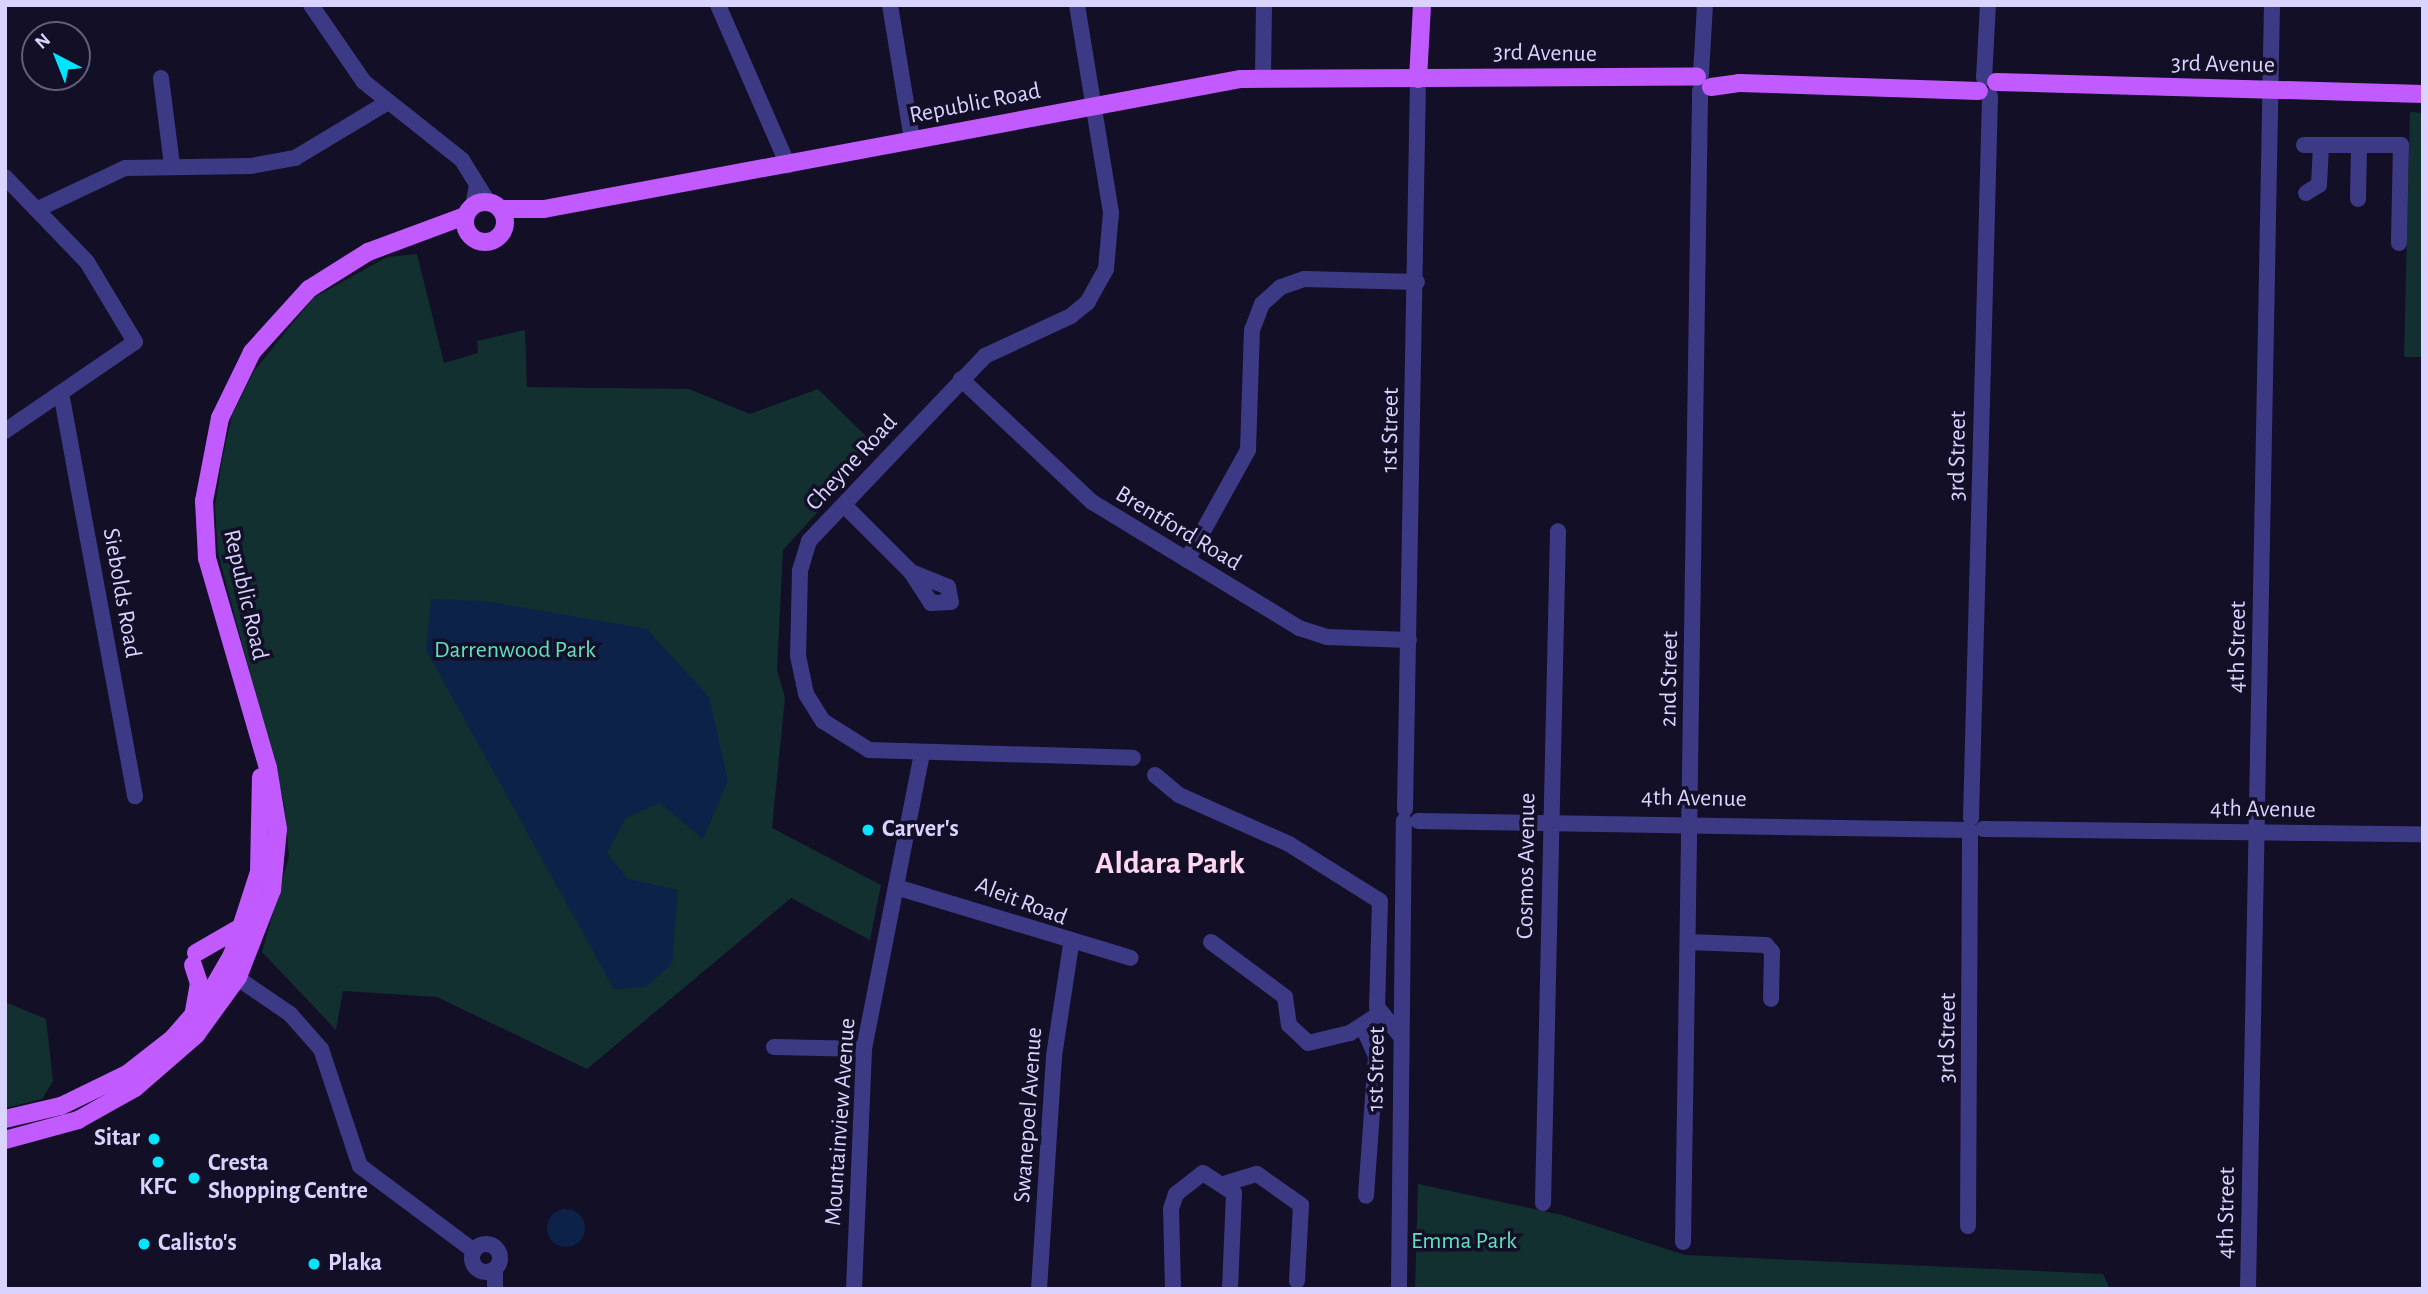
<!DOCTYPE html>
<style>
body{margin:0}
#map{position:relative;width:2428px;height:1294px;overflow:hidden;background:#130f26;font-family:"Alegreya Sans",sans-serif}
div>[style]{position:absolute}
.green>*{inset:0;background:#12302f}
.water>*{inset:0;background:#0c2248}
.round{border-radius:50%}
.minor>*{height:16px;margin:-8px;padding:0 8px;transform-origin:8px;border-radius:8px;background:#3d3a85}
.minor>.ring{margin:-8px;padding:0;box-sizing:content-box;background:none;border:16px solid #3d3a85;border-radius:50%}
.major>*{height:18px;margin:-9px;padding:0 9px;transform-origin:9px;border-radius:9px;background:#c25bff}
.major>.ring{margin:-9px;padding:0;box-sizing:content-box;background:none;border:18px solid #c25bff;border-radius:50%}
.dots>*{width:19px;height:19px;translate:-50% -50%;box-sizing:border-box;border:4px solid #130f26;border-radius:50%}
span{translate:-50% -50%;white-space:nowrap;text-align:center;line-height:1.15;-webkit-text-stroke:7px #130f26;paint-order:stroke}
.street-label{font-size:24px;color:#d9d4ff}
.park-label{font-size:24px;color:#5fe0c0}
.poi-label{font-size:24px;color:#d9d4ff;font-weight:700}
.left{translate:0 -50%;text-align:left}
.right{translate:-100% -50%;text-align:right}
.district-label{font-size:32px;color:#ffd6f0;font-weight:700}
.frame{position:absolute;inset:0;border:7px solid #d9d4ff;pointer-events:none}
.north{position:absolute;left:21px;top:21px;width:70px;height:70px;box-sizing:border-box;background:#130f26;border:2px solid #625e7d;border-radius:50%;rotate:318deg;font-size:19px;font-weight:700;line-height:28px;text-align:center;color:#d9d4ff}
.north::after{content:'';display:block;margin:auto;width:24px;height:32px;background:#00e5ff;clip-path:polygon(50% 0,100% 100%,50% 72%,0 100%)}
</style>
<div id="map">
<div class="green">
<div style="clip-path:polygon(2410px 112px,2423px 113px,2423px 357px,2404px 357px)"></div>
<div style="clip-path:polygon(417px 254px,444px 363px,478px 353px,477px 341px,525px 330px,527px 387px,689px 389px,750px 414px,818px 389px,877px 447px,783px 550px,777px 670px,785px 698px,772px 828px,881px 885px,870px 940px,791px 898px,587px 1069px,437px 997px,343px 991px,336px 1030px,262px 952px,289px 856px,284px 802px,218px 553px,215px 507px,222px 460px,232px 415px,254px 371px,313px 298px,387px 257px)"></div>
<div style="clip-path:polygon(5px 1002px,46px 1019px,53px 1081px,42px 1099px,5px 1108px)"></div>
<div style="clip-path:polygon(1418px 1184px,1562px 1215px,1685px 1255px,2103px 1274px,2110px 1289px,1415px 1289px)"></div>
</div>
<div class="water">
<div style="clip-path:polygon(431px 599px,484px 601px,647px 629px,709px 697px,728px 781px,703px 839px,660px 803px,626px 818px,607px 853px,628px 879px,678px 890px,672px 964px,646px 987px,614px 989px,426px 650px)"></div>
<div class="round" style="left:547px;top:1209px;width:38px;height:38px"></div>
</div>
<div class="minor">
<div style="left:311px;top:5px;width:93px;rotate:55.5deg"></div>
<div style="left:364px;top:82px;width:125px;rotate:38.5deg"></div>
<div style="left:462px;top:160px;width:49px;rotate:58.2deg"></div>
<div style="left:718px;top:5px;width:175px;rotate:66.4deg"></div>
<div style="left:890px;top:5px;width:137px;rotate:80.7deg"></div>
<div style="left:1077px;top:5px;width:211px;rotate:80.7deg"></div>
<div style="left:1111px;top:213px;width:56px;rotate:95.1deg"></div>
<div style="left:1106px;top:269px;width:38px;rotate:119deg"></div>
<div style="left:1088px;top:302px;width:22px;rotate:141deg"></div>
<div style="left:1071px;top:316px;width:95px;rotate:155.1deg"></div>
<div style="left:985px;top:356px;width:255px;rotate:133.6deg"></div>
<div style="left:809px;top:541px;width:31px;rotate:107deg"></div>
<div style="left:800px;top:571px;width:85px;rotate:91.3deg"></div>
<div style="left:798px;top:656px;width:39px;rotate:78deg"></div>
<div style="left:806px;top:694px;width:32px;rotate:58deg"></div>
<div style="left:823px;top:721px;width:54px;rotate:32.2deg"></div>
<div style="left:869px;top:750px;width:264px;rotate:1.7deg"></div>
<div style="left:1701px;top:74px;width:69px;rotate:-86.7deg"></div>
<div style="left:1263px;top:77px;width:72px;rotate:-89.2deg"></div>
<div style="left:161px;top:78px;width:88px;rotate:82.8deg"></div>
<div style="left:1984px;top:78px;width:73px;rotate:-86.9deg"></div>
<div style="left:2304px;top:145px;width:97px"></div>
<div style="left:2401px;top:145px;width:98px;rotate:91.2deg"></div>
<div style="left:5px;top:177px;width:118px;rotate:46deg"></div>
<div style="left:87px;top:262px;width:93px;rotate:59deg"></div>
<div style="left:135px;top:342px;width:158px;rotate:145.6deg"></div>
<div style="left:2306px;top:193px;width:15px;rotate:-32deg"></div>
<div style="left:2319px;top:185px;width:40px;rotate:-87.1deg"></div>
<div style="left:2358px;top:199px;width:54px;rotate:-88.9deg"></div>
<div style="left:473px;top:206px;width:21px;rotate:-79deg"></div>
<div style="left:38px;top:209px;width:96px;rotate:-25.2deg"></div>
<div style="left:125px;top:168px;width:126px;rotate:-0.9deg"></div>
<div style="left:251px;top:166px;width:45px;rotate:-10.3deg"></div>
<div style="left:295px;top:158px;width:105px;rotate:-31deg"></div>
<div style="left:961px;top:379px;width:180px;rotate:43.2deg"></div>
<div style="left:1092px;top:502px;width:242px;rotate:31.3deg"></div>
<div style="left:1299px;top:628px;width:29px;rotate:18deg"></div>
<div style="left:1327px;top:637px;width:82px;rotate:2.1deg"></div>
<div style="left:62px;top:398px;width:405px;rotate:79.6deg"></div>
<div style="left:844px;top:505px;width:95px;rotate:45deg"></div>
<div style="left:911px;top:572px;width:40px;rotate:22deg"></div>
<div style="left:948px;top:587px;width:15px;rotate:79deg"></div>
<div style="left:951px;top:602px;width:20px;rotate:177deg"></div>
<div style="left:931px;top:603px;width:37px;rotate:-123deg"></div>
<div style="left:1187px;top:560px;width:126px;rotate:-61deg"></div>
<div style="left:1248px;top:450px;width:120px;rotate:-88.1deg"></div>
<div style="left:1252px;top:330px;width:28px;rotate:-69deg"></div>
<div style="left:1262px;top:304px;width:25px;rotate:-42deg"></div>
<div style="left:1281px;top:287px;width:24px;rotate:-19deg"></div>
<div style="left:1304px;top:279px;width:113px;rotate:1.5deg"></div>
<div style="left:1155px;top:775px;width:31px;rotate:40deg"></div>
<div style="left:1179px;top:795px;width:120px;rotate:24deg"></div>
<div style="left:1289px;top:844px;width:107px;rotate:32.1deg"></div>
<div style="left:1380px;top:901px;width:106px;rotate:91.6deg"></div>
<div style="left:1377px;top:1007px;width:36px;rotate:51deg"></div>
<div style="left:1405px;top:809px;width:730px;rotate:-88.98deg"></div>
<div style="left:1971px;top:818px;width:722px;rotate:-88.49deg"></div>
<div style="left:1418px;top:821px;width:551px;rotate:0.94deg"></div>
<div style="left:1983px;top:829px;width:440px;rotate:0.7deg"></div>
<div style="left:896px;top:887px;width:245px;rotate:16.8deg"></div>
<div style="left:1211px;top:942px;width:92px;rotate:36.6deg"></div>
<div style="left:1285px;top:997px;width:28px;rotate:82deg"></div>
<div style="left:1289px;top:1025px;width:26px;rotate:43deg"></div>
<div style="left:1308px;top:1043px;width:43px;rotate:-13.4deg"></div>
<div style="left:1350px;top:1033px;width:33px;rotate:-33deg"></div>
<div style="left:1688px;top:942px;width:78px;rotate:2.2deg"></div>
<div style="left:1766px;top:945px;width:9px;rotate:49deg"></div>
<div style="left:1772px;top:952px;width:47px;rotate:91.2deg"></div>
<div style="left:227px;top:971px;width:76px;rotate:34.3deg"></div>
<div style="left:290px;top:1014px;width:47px;rotate:48.5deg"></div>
<div style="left:321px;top:1049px;width:123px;rotate:71.6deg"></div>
<div style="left:360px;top:1166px;width:142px;rotate:36.7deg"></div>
<div style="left:1363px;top:1027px;width:32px;rotate:66deg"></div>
<div style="left:1376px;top:1056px;width:140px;rotate:94.1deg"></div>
<div style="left:774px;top:1047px;width:90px;rotate:1.3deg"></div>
<div style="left:1227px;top:1183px;width:31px;rotate:-17deg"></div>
<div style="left:1257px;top:1174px;width:54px;rotate:35.2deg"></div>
<div style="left:1301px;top:1205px;width:76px;rotate:93deg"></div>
<div style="left:1543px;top:1203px;width:672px;rotate:-88.72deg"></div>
<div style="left:1968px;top:1226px;width:395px;rotate:-89.7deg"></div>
<div style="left:1683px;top:1242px;width:1152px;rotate:-89.15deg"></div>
<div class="ring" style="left:472px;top:1244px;width:12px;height:12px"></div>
<div style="left:495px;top:1269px;width:20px;rotate:90deg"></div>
<div style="left:854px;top:1289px;width:240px;rotate:-87.6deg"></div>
<div style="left:864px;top:1049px;width:301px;rotate:-78.9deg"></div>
<div style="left:1039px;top:1289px;width:233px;rotate:-86.3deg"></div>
<div style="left:1054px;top:1056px;width:112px;rotate:-81.3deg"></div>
<div style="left:1173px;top:1289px;width:80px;rotate:-91.4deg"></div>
<div style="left:1171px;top:1209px;width:16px;rotate:-72deg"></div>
<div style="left:1176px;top:1194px;width:34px;rotate:-38deg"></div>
<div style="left:1203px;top:1173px;width:37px;rotate:33deg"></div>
<div style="left:1234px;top:1193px;width:96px;rotate:92.4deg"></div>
<div style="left:1399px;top:1289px;width:468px;rotate:-89.4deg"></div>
<div style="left:2248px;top:1289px;width:1284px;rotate:-88.93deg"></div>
</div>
<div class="major">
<div style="left:1418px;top:79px;width:74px;rotate:-86.9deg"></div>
<div style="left:1996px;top:82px;width:427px;rotate:1.6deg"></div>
<div style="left:1711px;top:87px;width:28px;rotate:-8deg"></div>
<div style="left:1739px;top:83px;width:240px;rotate:1.9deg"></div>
<div class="ring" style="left:465px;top:202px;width:22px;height:22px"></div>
<div style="left:501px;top:209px;width:43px"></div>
<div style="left:544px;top:209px;width:709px;rotate:-10.57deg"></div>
<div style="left:1241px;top:79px;width:456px;rotate:-0.3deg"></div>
<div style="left:196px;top:953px;width:52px;rotate:-30deg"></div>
<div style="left:193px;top:965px;width:19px;rotate:72deg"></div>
<div style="left:199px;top:983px;width:29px;rotate:100deg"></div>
<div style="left:5px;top:1119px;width:57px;rotate:-13.1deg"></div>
<div style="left:61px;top:1106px;width:73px;rotate:-25.9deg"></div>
<div style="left:127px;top:1074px;width:58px;rotate:-38deg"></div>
<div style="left:173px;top:1038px;width:50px;rotate:-49deg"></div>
<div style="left:206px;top:1000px;width:52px;rotate:-60deg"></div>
<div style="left:232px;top:955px;width:87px;rotate:-72deg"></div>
<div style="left:259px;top:872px;width:95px;rotate:-88.8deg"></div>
<div style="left:5px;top:1140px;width:76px;rotate:-15.3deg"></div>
<div style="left:78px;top:1120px;width:65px;rotate:-29.3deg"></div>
<div style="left:135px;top:1088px;width:81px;rotate:-41deg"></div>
<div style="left:196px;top:1035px;width:72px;rotate:-54.1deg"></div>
<div style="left:238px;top:977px;width:93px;rotate:-68.7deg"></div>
<div style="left:272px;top:890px;width:61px;rotate:-84.4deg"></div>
<div style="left:278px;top:829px;width:62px;rotate:-99.3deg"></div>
<div style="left:268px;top:768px;width:219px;rotate:-106.2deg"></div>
<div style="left:207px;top:558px;width:57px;rotate:-93deg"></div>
<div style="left:204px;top:501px;width:85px;rotate:-79.1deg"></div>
<div style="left:220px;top:418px;width:73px;rotate:-64.1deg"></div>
<div style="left:252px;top:352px;width:85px;rotate:-47.9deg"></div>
<div style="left:309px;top:289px;width:70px;rotate:-32.1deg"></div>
<div style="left:368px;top:252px;width:103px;rotate:-20.4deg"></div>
</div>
<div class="dots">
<div style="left:868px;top:830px;background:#00e5ff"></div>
<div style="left:154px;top:1139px;background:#00e5ff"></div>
<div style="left:158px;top:1162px;background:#00e5ff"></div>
<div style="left:194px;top:1178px;background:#00e5ff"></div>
<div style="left:144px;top:1244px;background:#00e5ff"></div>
<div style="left:314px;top:1264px;background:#00e5ff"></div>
</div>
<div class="street-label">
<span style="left:1545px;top:54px;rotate:1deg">3rd Avenue</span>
<span style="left:2223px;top:65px;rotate:1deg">3rd Avenue</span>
<span style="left:975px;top:104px;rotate:-11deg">Republic Road</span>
<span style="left:1391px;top:430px;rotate:-89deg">1st Street</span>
<span style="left:1958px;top:456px;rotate:-89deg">3rd Street</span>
<span style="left:852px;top:463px;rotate:-47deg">Cheyne Road</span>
<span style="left:1178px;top:529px;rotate:31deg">Brentford Road</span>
<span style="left:121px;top:593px;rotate:80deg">Siebolds Road</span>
<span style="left:245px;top:595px;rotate:77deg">Republic Road</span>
<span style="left:2238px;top:647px;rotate:-89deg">4th Street</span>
<span style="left:1670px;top:679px;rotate:-89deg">2nd Street</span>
<span style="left:1694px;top:799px;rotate:1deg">4th Avenue</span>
<span style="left:2263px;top:810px;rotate:1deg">4th Avenue</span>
<span style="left:1527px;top:866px;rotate:-89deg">Cosmos Avenue</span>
<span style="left:1021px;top:902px;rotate:21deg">Aleit Road</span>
<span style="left:1948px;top:1038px;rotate:-89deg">3rd Street</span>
<span style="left:1377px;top:1069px;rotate:-89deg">1st Street</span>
<span style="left:1029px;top:1115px;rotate:-86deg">Swanepoel Avenue</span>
<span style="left:841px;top:1122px;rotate:-86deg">Mountainview Avenue</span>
<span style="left:2227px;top:1213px;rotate:-89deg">4th Street</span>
</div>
<div class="park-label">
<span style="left:515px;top:651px">Darrenwood Park</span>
<span style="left:1464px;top:1242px">Emma Park</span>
</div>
<div class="poi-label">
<span class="left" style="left:882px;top:830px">Carver's</span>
<span class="right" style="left:140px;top:1139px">Sitar</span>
<span class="left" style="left:208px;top:1178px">Cresta<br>Shopping Centre</span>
<span style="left:158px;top:1188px">KFC</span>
<span class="left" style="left:158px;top:1244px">Calisto's</span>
<span class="left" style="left:328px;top:1264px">Plaka</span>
</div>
<div class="district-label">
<span style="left:1170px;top:863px">Aldara Park</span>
</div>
<div class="frame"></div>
<div class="north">N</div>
</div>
